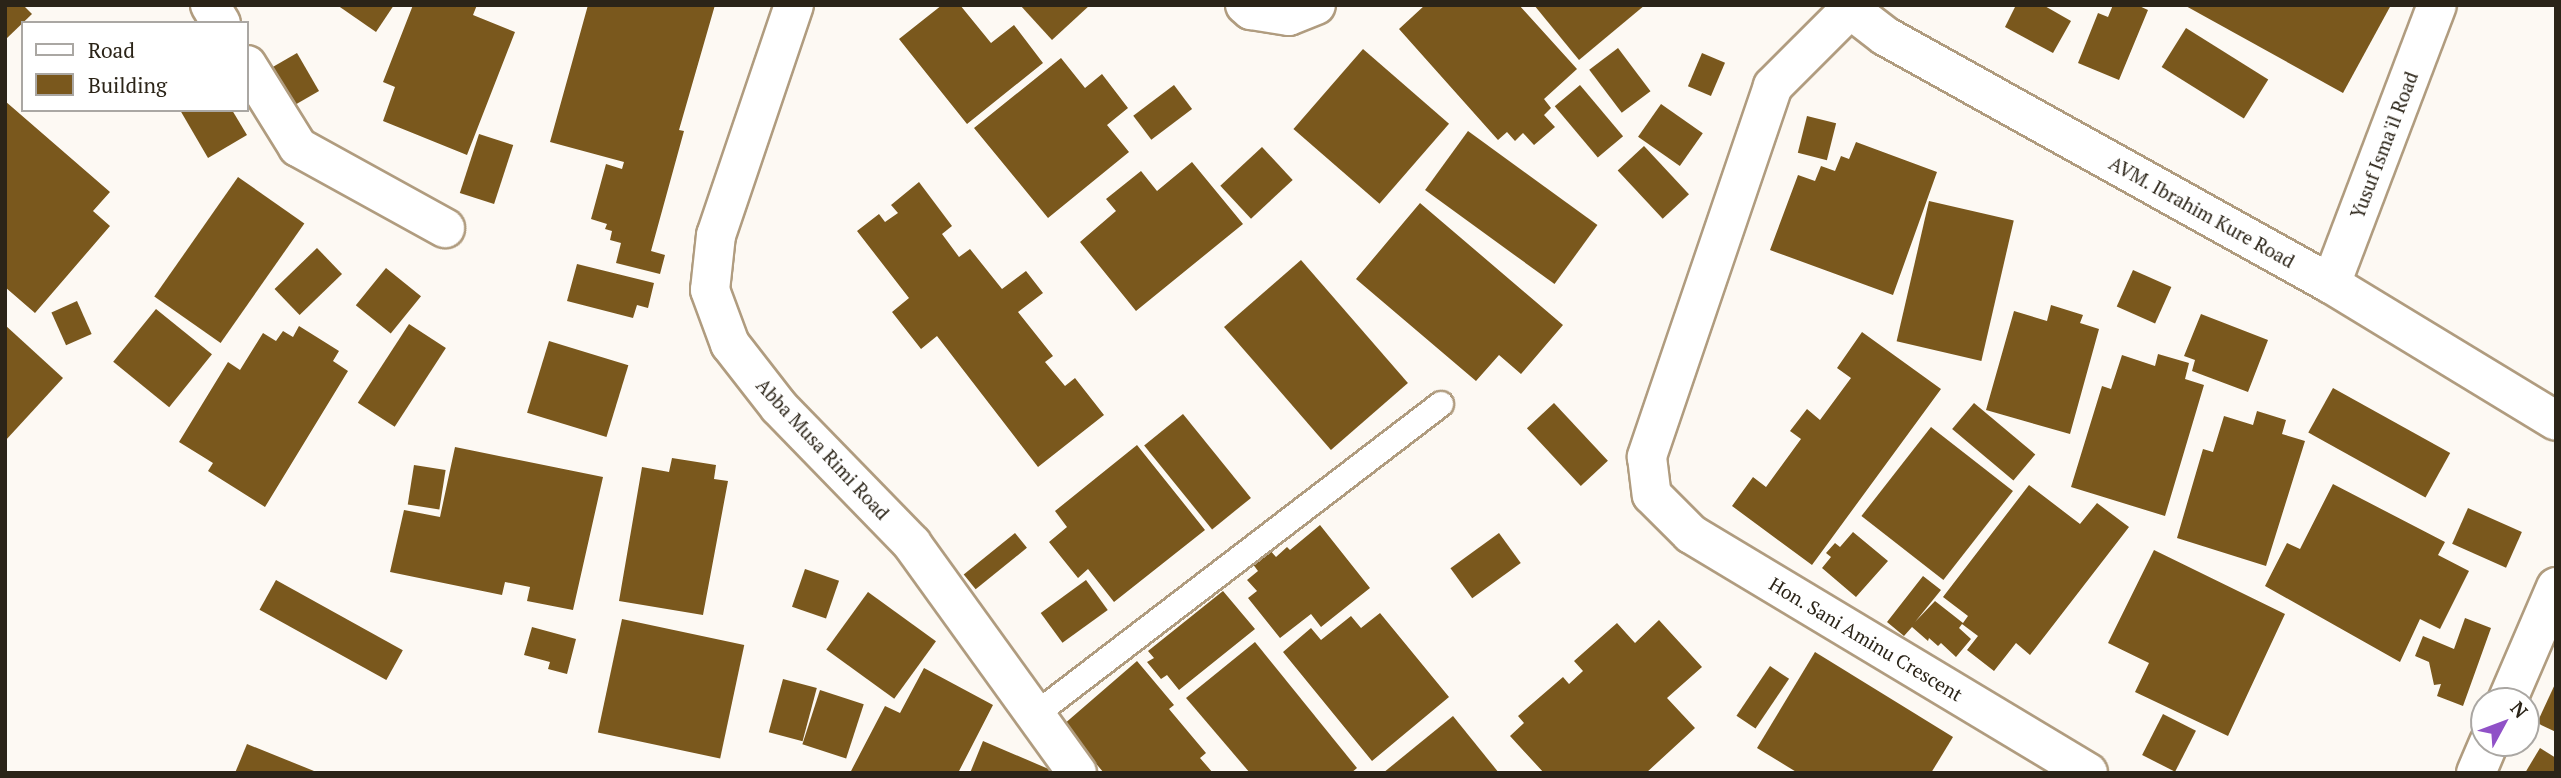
<!DOCTYPE html>
<style>
body{margin:0}
#map{position:relative;width:2561px;height:778px;overflow:hidden;background:#fdf9f3;font-family:"PT Serif",serif}
div>[style]{position:absolute}
.building>*{inset:0;background:#7a581d;transform-origin:0 0}
.roads{filter:drop-shadow(2px 0 #b09c7f) drop-shadow(-2px 0 #b09c7f) drop-shadow(0 2px #b09c7f) drop-shadow(0 -2px #b09c7f)}
.lane>*{height:24px;margin:-12px;padding:0 12px;transform-origin:12px;border-radius:12px;background:#fff}
.street>*{height:38px;margin:-19px;padding:0 19px;transform-origin:19px;border-radius:19px;background:#fff}
span{translate:-50% -50%;white-space:nowrap;text-align:center;line-height:1.15;-webkit-text-stroke:7px #fff;paint-order:stroke}
.street-label{font-size:19px;color:#2b2418}
.frame{position:absolute;inset:0;border:7px solid #2b2418;pointer-events:none}
.legend{position:absolute;left:21px;top:21px;width:228px;height:91px;box-sizing:border-box;background:#fff;border:2px solid #aaa7a3;margin:0;padding:9px 12px;list-style:none;font-size:21px;color:#2b2418}
.legend li{display:flex;align-items:center;gap:14px;height:35px}
.legend b{width:35px;border:2px solid #aaa7a3}
.north{position:absolute;left:2470px;top:687px;width:70px;height:70px;box-sizing:border-box;background:#fff;border:2px solid #aaa7a3;border-radius:50%;rotate:49deg;font-size:19px;font-weight:700;line-height:28px;text-align:center;color:#2b2418}
.north::after{content:'';display:block;margin:auto;width:24px;height:32px;background:#9051c7;clip-path:polygon(50% 0,100% 100%,50% 72%,0 100%)}
</style>
<div id="map">
<div class="building">
<div style="clip-path:polygon(5px 5px,23px 5px,32px 14px,5px 40px)"></div>
<div style="clip-path:polygon(337px 5px,394px 5px,376px 32px)"></div>
<div style="clip-path:polygon(413px 5px,477px 5px,473px 15px,515px 32px,467px 155px,383px 121px,395px 87px,383px 82px)"></div>
<div style="clip-path:polygon(588px 5px,715px 5px,679px 130px,684px 131px,651px 251px,665px 255px,660px 274px,616px 263px,621px 243px,610px 240px,612px 231px,605px 229px,607px 224px,591px 219px,606px 164px,622px 169px,624px 162px,550px 142px)"></div>
<div style="clip-path:polygon(942px 5px,960px 5px,991px 43px,1014px 25px,1043px 63px,967px 124px,899px 39px)"></div>
<div style="clip-path:polygon(1020px 5px,1090px 5px,1052px 40px)"></div>
<div style="clip-path:polygon(1425px 5px,1519px 5px,1577px 69px,1544px 99px,1551px 108px,1544px 115px,1555px 127px,1534px 145px,1523px 133px,1515px 141px,1507px 132px,1498px 140px,1399px 29px)"></div>
<div style="clip-path:polygon(1534px 5px,1645px 5px,1579px 60px)"></div>
<div style="clip-path:polygon(2016px 5px,2043px 5px,2071px 21px,2053px 53px,2005px 27px)"></div>
<div style="clip-path:polygon(2113px 5px,2137px 5px,2148px 10px,2119px 80px,2078px 63px,2098px 13px,2108px 17px)"></div>
<div style="clip-path:polygon(2184px 5px,2391px 5px,2343px 93px)"></div>
<div style="left:2186px;top:28px;width:97px;height:46px;rotate:32deg"></div>
<div style="left:1618px;top:48px;width:54px;height:36px;rotate:53deg"></div>
<div style="left:1363px;top:49px;width:114px;height:106px;rotate:41deg"></div>
<div style="left:297px;top:53px;width:44px;height:30px;rotate:60deg"></div>
<div style="left:1702px;top:53px;width:25px;height:36px;rotate:23deg"></div>
<div style="clip-path:polygon(1061px 58px,1085px 88px,1102px 74px,1128px 108px,1107px 125px,1129px 152px,1048px 218px,974px 128px)"></div>
<div style="left:1174px;top:85px;width:30px;height:51px;rotate:53deg"></div>
<div style="left:1580px;top:85px;width:67px;height:33px;rotate:50deg"></div>
<div style="clip-path:polygon(5px 101px,110px 192px,93px 211px,110px 226px,35px 313px,5px 287px)"></div>
<div style="left:1661px;top:104px;width:51px;height:40px;rotate:35deg"></div>
<div style="clip-path:polygon(180px 110px,232px 110px,247px 135px,208px 158px)"></div>
<div style="left:1807px;top:116px;width:30px;height:38px;rotate:14deg"></div>
<div style="left:1468px;top:131px;width:160px;height:73px;rotate:36deg"></div>
<div style="left:479px;top:134px;width:36px;height:62px;rotate:18deg"></div>
<div style="clip-path:polygon(1856px 142px,1937px 172px,1893px 295px,1770px 250px,1798px 175px,1815px 181px,1821px 166px,1835px 171px,1841px 156px,1849px 159px)"></div>
<div style="left:1644px;top:146px;width:66px;height:36px;rotate:47deg"></div>
<div style="left:1262px;top:147px;width:45px;height:57px;rotate:47deg"></div>
<div style="clip-path:polygon(1192px 162px,1243px 224px,1136px 311px,1080px 242px,1116px 211px,1106px 199px,1141px 171px,1157px 191px)"></div>
<div style="left:238px;top:177px;width:81px;height:146px;rotate:35deg"></div>
<div style="clip-path:polygon(919px 182px,952px 226px,942px 234px,959px 257px,970px 249px,1002px 289px,1026px 271px,1043px 293px,1018px 312px,1053px 356px,1045px 362px,1065px 386px,1075px 378px,1104px 415px,1038px 467px,937px 336px,921px 349px,892px 312px,909px 298px,857px 231px,879px 214px,885px 222px,898px 213px,891px 205px)"></div>
<div style="left:1929px;top:201px;width:87px;height:144px;rotate:13deg"></div>
<div style="clip-path:polygon(1420px 203px,1563px 325px,1521px 374px,1499px 355px,1476px 381px,1356px 279px)"></div>
<div style="left:317px;top:248px;width:36px;height:59px;rotate:46deg"></div>
<div style="left:1301px;top:260px;width:163px;height:102px;rotate:49deg"></div>
<div style="clip-path:polygon(577px 264px,654px 283px,648px 308px,637px 305px,633px 318px,567px 301px)"></div>
<div style="left:386px;top:268px;width:45px;height:48px;rotate:39deg"></div>
<div style="left:2133px;top:270px;width:42px;height:40px;rotate:24deg"></div>
<div style="left:77px;top:301px;width:36px;height:28px;rotate:66deg"></div>
<div style="clip-path:polygon(2051px 305px,2083px 315px,2080px 323px,2099px 329px,2070px 434px,1986px 410px,2014px 311px,2047px 321px)"></div>
<div style="left:156px;top:309px;width:72px;height:68px;rotate:39deg"></div>
<div style="clip-path:polygon(2201px 314px,2268px 340px,2248px 392px,2192px 371px,2195px 360px,2184px 356px)"></div>
<div style="left:409px;top:324px;width:44px;height:94px;rotate:33deg"></div>
<div style="clip-path:polygon(5px 325px,63px 378px,5px 441px)"></div>
<div style="clip-path:polygon(299px 326px,339px 351px,333px 361px,348px 371px,265px 507px,208px 471px,213px 463px,179px 442px,228px 362px,240px 370px,263px 333px,276px 341px,283px 331px,293px 337px)"></div>
<div style="clip-path:polygon(1862px 332px,1941px 389px,1812px 565px,1732px 506px,1753px 477px,1766px 487px,1801px 439px,1790px 431px,1807px 409px,1820px 420px,1851px 378px,1837px 368px)"></div>
<div style="left:549px;top:341px;width:83px;height:75px;rotate:17deg"></div>
<div style="clip-path:polygon(2158px 354px,2189px 363px,2185px 379px,2204px 385px,2165px 516px,2071px 487px,2102px 386px,2111px 389px,2122px 355px,2155px 366px)"></div>
<div style="left:2333px;top:388px;width:134px;height:51px;rotate:29deg"></div>
<div style="left:1554px;top:403px;width:79px;height:37px;rotate:47deg"></div>
<div style="left:1974px;top:403px;width:80px;height:34px;rotate:40deg"></div>
<div style="clip-path:polygon(2257px 411px,2286px 420px,2282px 434px,2305px 441px,2266px 566px,2177px 538px,2203px 449px,2213px 452px,2224px 416px,2253px 425px)"></div>
<div style="left:1183px;top:414px;width:108px;height:50px;rotate:51deg"></div>
<div style="left:1931px;top:427px;width:104px;height:113px;rotate:38deg"></div>
<div style="clip-path:polygon(1137px 445px,1205px 530px,1114px 602px,1088px 569px,1078px 578px,1049px 542px,1067px 527px,1055px 511px)"></div>
<div style="clip-path:polygon(455px 447px,603px 477px,573px 610px,527px 601px,530px 587px,505px 582px,502px 595px,390px 572px,404px 510px,440px 517px)"></div>
<div style="clip-path:polygon(672px 458px,716px 465px,714px 479px,728px 481px,703px 615px,619px 601px,642px 467px,669px 472px)"></div>
<div style="left:414px;top:465px;width:32px;height:40px;rotate:9deg"></div>
<div style="clip-path:polygon(2333px 484px,2445px 542px,2438px 555px,2469px 571px,2440px 629px,2420px 619px,2400px 662px,2265px 586px,2287px 543px,2300px 549px)"></div>
<div style="clip-path:polygon(2029px 485px,2080px 524px,2097px 503px,2129px 527px,2030px 655px,2016px 643px,1994px 671px,1967px 650px,1978px 636px,1962px 624px,1959px 628px,1971px 639px,1956px 657px,1941px 643px,1938px 646px,1929px 638px,1928px 641px,1912px 627px,1904px 636px,1887px 622px,1923px 576px,1941px 590px,1915px 622px,1935px 601px,1963px 623px,1968px 616px,1943px 597px)"></div>
<div style="left:2468px;top:508px;width:59px;height:39px;rotate:24deg"></div>
<div style="clip-path:polygon(1320px 525px,1370px 588px,1321px 627px,1311px 614px,1280px 638px,1248px 598px,1257px 591px,1247px 580px,1258px 571px,1252px 563px,1269px 549px,1276px 557px,1287px 547px,1290px 550px)"></div>
<div style="clip-path:polygon(1853px 532px,1888px 561px,1856px 597px,1822px 568px,1831px 557px,1826px 553px,1835px 543px,1840px 547px)"></div>
<div style="left:1015px;top:533px;width:19px;height:66px;rotate:51deg"></div>
<div style="left:1499px;top:533px;width:37px;height:60px;rotate:54deg"></div>
<div style="clip-path:polygon(2154px 550px,2285px 614px,2228px 736px,2135px 692px,2149px 663px,2108px 643px)"></div>
<div style="left:805px;top:569px;width:36px;height:40px;rotate:19deg"></div>
<div style="left:276px;top:580px;width:145px;height:34px;rotate:29deg"></div>
<div style="left:1086px;top:580px;width:37px;height:56px;rotate:54deg"></div>
<div style="clip-path:polygon(1223px 591px,1255px 629px,1179px 690px,1167px 675px,1161px 679px,1147px 662px,1154px 658px,1148px 651px)"></div>
<div style="left:868px;top:592px;width:84px;height:71px;rotate:36deg"></div>
<div style="clip-path:polygon(1380px 613px,1449px 697px,1372px 761px,1283px 652px,1311px 628px,1321px 640px,1351px 616px,1361px 628px)"></div>
<div style="clip-path:polygon(2465px 618px,2491px 628px,2463px 706px,2437px 696px,2441px 684px,2434px 685px,2429px 662px,2415px 656px,2423px 636px,2454px 649px)"></div>
<div style="left:622px;top:619px;width:125px;height:116px;rotate:12deg"></div>
<div style="clip-path:polygon(1659px 620px,1702px 667px,1667px 698px,1695px 728px,1646px 773px,1544px 773px,1510px 736px,1524px 723px,1518px 716px,1563px 677px,1569px 684px,1583px 671px,1574px 661px,1617px 623px,1635px 643px)"></div>
<div style="clip-path:polygon(532px 627px,576px 639px,567px 674px,548px 669px,550px 662px,524px 655px)"></div>
<div style="clip-path:polygon(1255px 642px,1357px 768px,1351px 773px,1250px 773px,1186px 698px)"></div>
<div style="clip-path:polygon(1815px 652px,1953px 737px,1931px 773px,1798px 773px,1757px 748px)"></div>
<div style="clip-path:polygon(1137px 661px,1174px 705px,1169px 709px,1206px 753px,1200px 758px,1213px 773px,1104px 773px,1063px 725px)"></div>
<div style="left:1770px;top:666px;width:23px;height:60px;rotate:34deg"></div>
<div style="clip-path:polygon(924px 668px,993px 705px,958px 773px,850px 773px,885px 706px,900px 713px)"></div>
<div style="left:783px;top:679px;width:35px;height:55px;rotate:15deg"></div>
<div style="clip-path:polygon(2556px 682px,2556px 732px,2537px 723px)"></div>
<div style="left:820px;top:690px;width:46px;height:57px;rotate:18deg"></div>
<div style="left:2163px;top:714px;width:37px;height:46px;rotate:27deg"></div>
<div style="clip-path:polygon(1453px 716px,1499px 773px,1383px 773px)"></div>
<div style="clip-path:polygon(983px 741px,1058px 773px,970px 773px)"></div>
<div style="clip-path:polygon(247px 744px,319px 773px,235px 773px)"></div>
<div style="clip-path:polygon(2540px 748px,2556px 758px,2556px 773px,2525px 773px)"></div>
</div>
<div class="roads">
<div class="lane">
<div style="left:1036px;top:714px;width:510px;rotate:-37.43deg"></div>
</div>
<div class="street">
<div style="left:210px;top:5px;width:21px;rotate:59deg"></div>
<div style="left:794px;top:5px;width:243px;rotate:108.7deg"></div>
<div style="left:716px;top:235px;width:55px;rotate:96.2deg"></div>
<div style="left:710px;top:290px;width:58px;rotate:69.7deg"></div>
<div style="left:730px;top:344px;width:80px;rotate:52.1deg"></div>
<div style="left:779px;top:407px;width:191px;rotate:45.8deg"></div>
<div style="left:912px;top:544px;width:282px;rotate:54.2deg"></div>
<div style="left:1245px;top:5px;width:8px;rotate:40deg"></div>
<div style="left:1251px;top:10px;width:38px;rotate:9deg"></div>
<div style="left:1289px;top:16px;width:29px;rotate:-22deg"></div>
<div style="left:1851px;top:5px;width:4px;rotate:104deg"></div>
<div style="left:1850px;top:9px;width:44px;rotate:37.6deg"></div>
<div style="left:1885px;top:36px;width:510px;rotate:29.08deg"></div>
<div style="left:2331px;top:284px;width:263px;rotate:31.3deg"></div>
<div style="left:1850px;top:9px;width:109px;rotate:135deg"></div>
<div style="left:1773px;top:86px;width:392px;rotate:108.8deg"></div>
<div style="left:1647px;top:457px;width:38px;rotate:83deg"></div>
<div style="left:1652px;top:495px;width:55px;rotate:45deg"></div>
<div style="left:1691px;top:534px;width:463px;rotate:31deg"></div>
<div style="left:247px;top:65px;width:97px;rotate:58.1deg"></div>
<div style="left:298px;top:147px;width:168px;rotate:28.9deg"></div>
<div style="left:2331px;top:284px;width:298px;rotate:-69.2deg"></div>
<div style="left:2507px;top:701px;width:124px;rotate:-66.7deg"></div>
<div style="left:2476px;top:773px;width:33px;rotate:-67deg"></div>
</div>
</div>
<div class="street-label">
<span style="left:2384px;top:145px;rotate:-69deg">Yusuf Isma'il Road</span>
<span style="left:2202px;top:212px;rotate:29deg">AVM. Ibrahim Kure Road</span>
<span style="left:823px;top:449px;rotate:47deg">Abba Musa Rimi Road</span>
<span style="left:1866px;top:639px;rotate:31deg">Hon. Sani Aminu Crescent</span>
</div>
<div class="frame"></div>
<ul class="legend">
<li><b style="height:9px;background:#fff"></b>Road</li>
<li><b style="height:19px;background:#7a581d"></b>Building</li>
</ul>
<div class="north">N</div>
</div>
